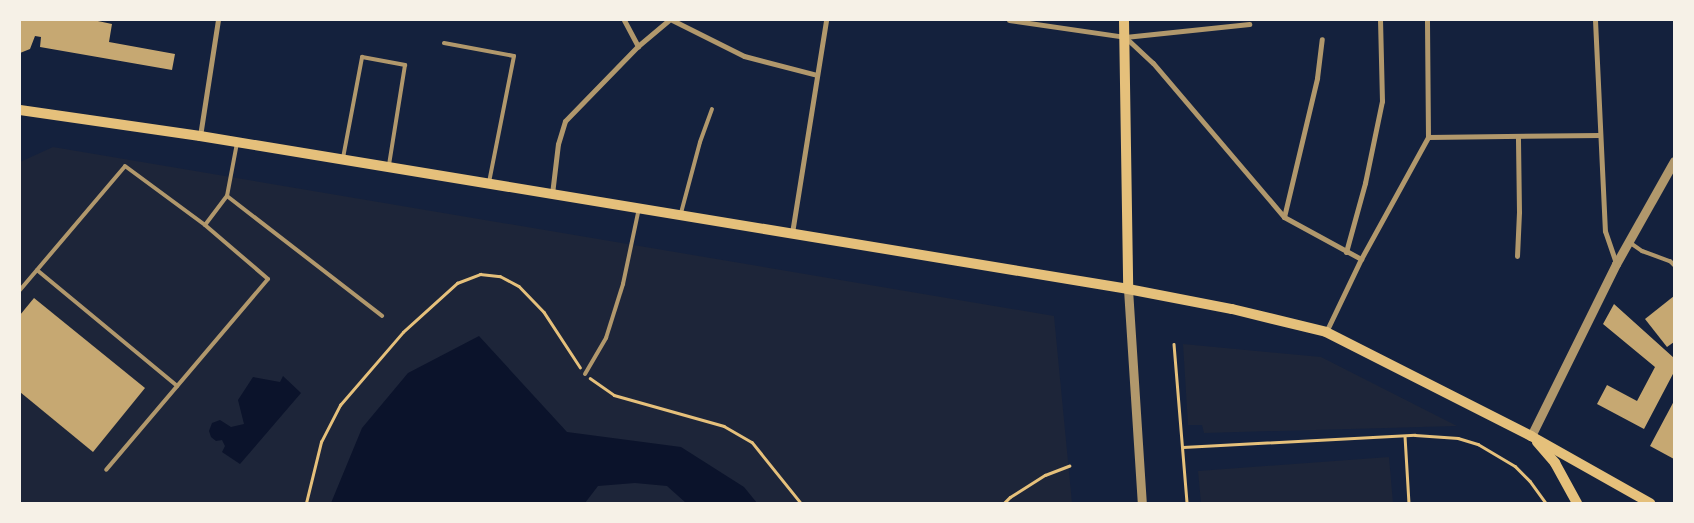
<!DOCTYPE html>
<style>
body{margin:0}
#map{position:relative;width:1694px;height:523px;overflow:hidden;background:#14213d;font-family:"Work Sans",sans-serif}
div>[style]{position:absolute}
.green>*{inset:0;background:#1d2539}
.water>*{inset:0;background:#0b132b}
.building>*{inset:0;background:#c6a872}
.path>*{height:2.5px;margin:-1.25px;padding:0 1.25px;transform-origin:1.25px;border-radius:1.25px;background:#e5c07b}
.service>*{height:4px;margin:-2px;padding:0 2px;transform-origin:2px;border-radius:2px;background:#b1986c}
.minor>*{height:5px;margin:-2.5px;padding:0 2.5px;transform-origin:2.5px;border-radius:2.5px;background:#b1986c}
.tertiary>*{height:9px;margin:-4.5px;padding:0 4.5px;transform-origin:4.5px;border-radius:4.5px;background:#b1986c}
.secondary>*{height:10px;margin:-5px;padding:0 5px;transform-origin:5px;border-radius:5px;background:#e5c07b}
span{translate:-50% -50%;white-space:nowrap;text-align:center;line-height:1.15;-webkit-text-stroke:4px #f6f1e7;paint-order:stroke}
.frame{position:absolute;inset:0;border:21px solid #f6f1e7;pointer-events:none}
</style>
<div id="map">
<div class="green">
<div style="clip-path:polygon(53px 147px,1054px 316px,1072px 503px,20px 503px,20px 162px)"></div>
<div style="clip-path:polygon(1183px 344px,1321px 357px,1457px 426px,1204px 433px,1202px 425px,1188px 425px)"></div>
<div style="clip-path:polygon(1389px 457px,1393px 503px,1201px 503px,1198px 471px)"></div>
</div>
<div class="water">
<div style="clip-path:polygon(479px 336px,567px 432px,681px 447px,744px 487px,757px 503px,686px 503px,667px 486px,635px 483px,598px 486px,585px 503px,331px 503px,362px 428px,408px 373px)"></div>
<div style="clip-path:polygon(283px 376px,301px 393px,240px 464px,222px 452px,225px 446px,222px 440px,216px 441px,211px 437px,209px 431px,212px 423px,220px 420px,231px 427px,244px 424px,238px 400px,253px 377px,280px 382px)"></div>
</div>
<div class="building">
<div style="clip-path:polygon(20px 20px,93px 20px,112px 24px,109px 42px,175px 54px,172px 70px,40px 47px,41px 37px,35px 36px,30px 49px,20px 53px)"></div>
<div style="clip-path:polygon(1674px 296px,1674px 342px,1667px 347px,1645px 319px)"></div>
<div style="clip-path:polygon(34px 298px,145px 388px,93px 452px,20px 392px,20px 315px)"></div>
<div style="clip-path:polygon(1614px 304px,1674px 358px,1674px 372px,1644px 429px,1597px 404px,1607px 385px,1637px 401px,1655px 367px,1603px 324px)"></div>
<div style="clip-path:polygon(1674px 401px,1674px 459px,1650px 446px)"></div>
</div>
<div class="path">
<div style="left:1174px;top:344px;width:160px;rotate:85.3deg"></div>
<div style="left:590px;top:378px;width:29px;rotate:35deg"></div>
<div style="left:614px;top:395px;width:114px;rotate:15.7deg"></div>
<div style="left:724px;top:426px;width:32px;rotate:30deg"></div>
<div style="left:752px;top:442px;width:78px;rotate:51.2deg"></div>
<div style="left:1405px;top:436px;width:67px;rotate:86.6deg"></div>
<div style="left:1183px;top:447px;width:232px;rotate:-3deg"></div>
<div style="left:1415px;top:435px;width:43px;rotate:4deg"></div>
<div style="left:1458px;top:438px;width:21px;rotate:17deg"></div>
<div style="left:1478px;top:444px;width:43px;rotate:30.7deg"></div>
<div style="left:1515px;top:466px;width:21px;rotate:45deg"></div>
<div style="left:1530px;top:481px;width:27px;rotate:54deg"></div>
<div style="left:306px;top:503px;width:63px;rotate:-76.2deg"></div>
<div style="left:321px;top:442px;width:42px;rotate:-62.8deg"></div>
<div style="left:340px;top:405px;width:96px;rotate:-49.2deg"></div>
<div style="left:403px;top:332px;width:73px;rotate:-42.2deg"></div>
<div style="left:457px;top:283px;width:25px;rotate:-21deg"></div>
<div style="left:480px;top:274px;width:20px;rotate:6deg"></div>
<div style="left:500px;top:276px;width:21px;rotate:28deg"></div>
<div style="left:519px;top:286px;width:36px;rotate:46deg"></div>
<div style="left:544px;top:312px;width:66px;rotate:56.8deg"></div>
<div style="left:1004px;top:503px;width:8px;rotate:-45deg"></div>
<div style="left:1010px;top:497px;width:41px;rotate:-32.2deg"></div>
<div style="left:1045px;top:475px;width:26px;rotate:-21deg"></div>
</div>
<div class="service">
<div style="left:444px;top:43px;width:71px;rotate:10.5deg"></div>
<div style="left:514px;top:56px;width:128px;rotate:101.2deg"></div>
<div style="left:237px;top:143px;width:54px;rotate:100.7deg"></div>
<div style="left:227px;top:196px;width:196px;rotate:37.7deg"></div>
<div style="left:343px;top:158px;width:103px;rotate:-79.3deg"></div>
<div style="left:362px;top:57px;width:44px;rotate:10.5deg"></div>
<div style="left:405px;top:65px;width:101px;rotate:99.1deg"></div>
<div style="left:681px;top:213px;width:73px;rotate:-75deg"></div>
<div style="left:700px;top:142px;width:35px;rotate:-70deg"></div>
<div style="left:205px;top:225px;width:36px;rotate:-53deg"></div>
<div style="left:1629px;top:242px;width:16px;rotate:35deg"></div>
<div style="left:1642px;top:251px;width:30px;rotate:20deg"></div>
<div style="left:1670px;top:261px;width:6px;rotate:45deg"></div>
<div style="left:37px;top:270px;width:182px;rotate:39.6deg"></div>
<div style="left:20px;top:290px;width:162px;rotate:-49.7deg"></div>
<div style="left:125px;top:166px;width:99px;rotate:36.4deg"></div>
<div style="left:205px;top:225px;width:83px;rotate:40.6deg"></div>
<div style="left:268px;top:279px;width:250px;rotate:130.3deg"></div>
<div style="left:585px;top:374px;width:42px;rotate:-59.7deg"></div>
<div style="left:606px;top:338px;width:57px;rotate:-72.5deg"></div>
<div style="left:623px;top:284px;width:78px;rotate:-78.1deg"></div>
</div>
<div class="minor">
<div style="left:624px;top:20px;width:30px;rotate:62deg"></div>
<div style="left:672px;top:20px;width:80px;rotate:26.6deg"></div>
<div style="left:744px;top:56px;width:75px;rotate:14.6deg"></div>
<div style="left:1009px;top:20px;width:117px;rotate:8.3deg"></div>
<div style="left:1125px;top:37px;width:125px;rotate:-6deg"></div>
<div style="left:1595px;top:20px;width:211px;rotate:87.3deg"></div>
<div style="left:1605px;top:231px;width:34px;rotate:71deg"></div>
<div style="left:1126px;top:38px;width:37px;rotate:43deg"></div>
<div style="left:1153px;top:63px;width:202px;rotate:49.6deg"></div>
<div style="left:1284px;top:217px;width:88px;rotate:28.6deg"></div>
<div style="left:200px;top:136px;width:117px;rotate:-81.2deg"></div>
<div style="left:1428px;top:137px;width:172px;rotate:-0.7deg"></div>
<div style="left:552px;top:194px;width:50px;rotate:-83.2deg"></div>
<div style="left:558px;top:144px;width:24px;rotate:-73deg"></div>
<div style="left:565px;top:121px;width:105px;rotate:-45.8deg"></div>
<div style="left:638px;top:46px;width:40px;rotate:-40deg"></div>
<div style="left:1284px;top:217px;width:143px;rotate:-76.6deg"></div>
<div style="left:1317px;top:78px;width:39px;rotate:-83deg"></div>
<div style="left:792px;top:233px;width:216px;rotate:-80.9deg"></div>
<div style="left:1346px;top:252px;width:72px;rotate:-74.6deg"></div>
<div style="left:1365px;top:183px;width:84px;rotate:-78.3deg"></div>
<div style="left:1382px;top:101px;width:81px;rotate:-91.4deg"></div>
<div style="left:1517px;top:256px;width:44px;rotate:-87.4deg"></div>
<div style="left:1519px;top:212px;width:76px;rotate:-90.8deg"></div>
<div style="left:1326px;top:332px;width:81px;rotate:-64.4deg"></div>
<div style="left:1361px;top:259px;width:139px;rotate:-61.2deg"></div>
<div style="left:1428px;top:137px;width:117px;rotate:-90.5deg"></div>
</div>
<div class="tertiary">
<div style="left:1128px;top:289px;width:214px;rotate:86.3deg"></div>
<div style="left:1531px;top:436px;width:192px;rotate:-63.7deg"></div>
<div style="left:1616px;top:264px;width:118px;rotate:-60.6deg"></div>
</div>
<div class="secondary">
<div style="left:1124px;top:20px;width:269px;rotate:89.1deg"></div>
<div style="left:20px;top:110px;width:182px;rotate:8.2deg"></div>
<div style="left:200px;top:136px;width:941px;rotate:9.36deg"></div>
<div style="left:1128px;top:289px;width:106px;rotate:10.9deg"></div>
<div style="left:1232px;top:309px;width:97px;rotate:13.7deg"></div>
<div style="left:1326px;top:332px;width:230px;rotate:26.9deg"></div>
<div style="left:1531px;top:436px;width:137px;rotate:29.4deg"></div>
<div style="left:1537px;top:442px;width:28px;rotate:49deg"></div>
<div style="left:1555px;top:463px;width:46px;rotate:61.2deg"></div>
</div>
<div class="frame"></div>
</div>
